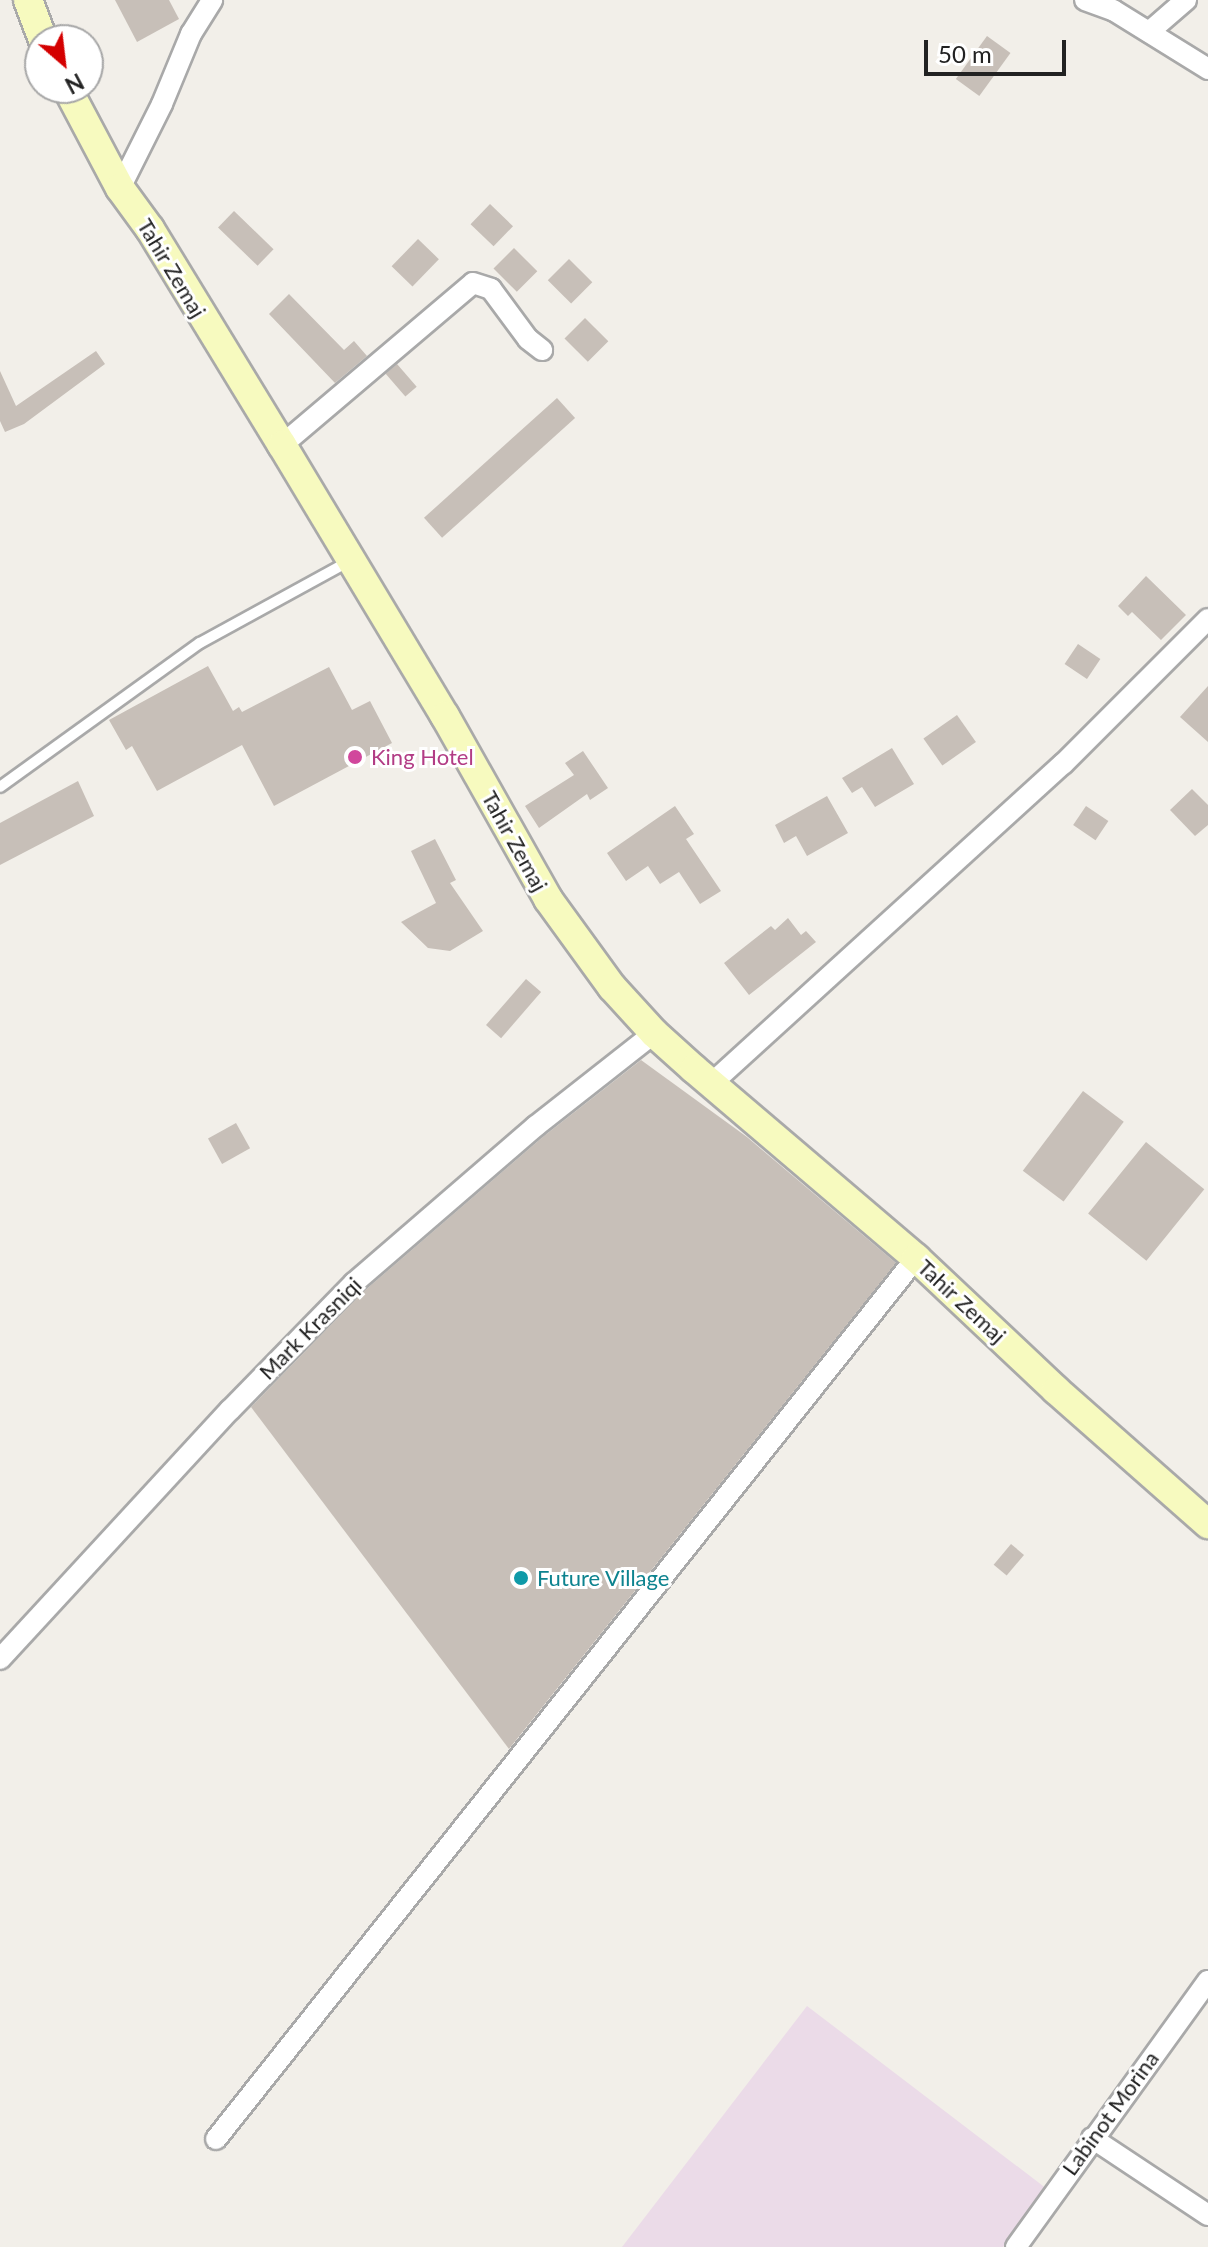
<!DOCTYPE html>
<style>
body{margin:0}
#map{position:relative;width:1208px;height:2247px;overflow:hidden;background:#f2efe9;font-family:Lato,sans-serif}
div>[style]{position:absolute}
.industrial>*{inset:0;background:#ebdbe8}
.building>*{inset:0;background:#c7bfb8;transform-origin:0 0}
.roads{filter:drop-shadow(2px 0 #a9a9a9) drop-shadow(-2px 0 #a9a9a9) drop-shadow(0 2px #a9a9a9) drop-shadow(0 -2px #a9a9a9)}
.lane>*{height:10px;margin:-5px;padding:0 5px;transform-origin:5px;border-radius:5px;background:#fff}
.street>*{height:20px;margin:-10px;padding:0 10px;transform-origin:10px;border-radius:10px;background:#fff}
.secondary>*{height:28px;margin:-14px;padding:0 14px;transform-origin:14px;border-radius:14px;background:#f7fabf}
.dots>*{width:22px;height:22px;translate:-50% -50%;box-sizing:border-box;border:4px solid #fff;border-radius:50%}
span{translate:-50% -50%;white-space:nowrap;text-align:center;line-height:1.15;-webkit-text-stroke:6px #fff;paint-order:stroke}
.street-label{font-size:22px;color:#222}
.hotel-label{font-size:22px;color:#b23c85}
.left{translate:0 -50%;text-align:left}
.culture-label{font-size:22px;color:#0d838f}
.north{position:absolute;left:24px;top:24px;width:80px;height:80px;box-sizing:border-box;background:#fff;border:2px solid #a7a7a7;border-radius:50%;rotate:152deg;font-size:22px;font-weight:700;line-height:32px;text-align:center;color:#222}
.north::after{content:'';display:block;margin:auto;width:28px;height:36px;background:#d40000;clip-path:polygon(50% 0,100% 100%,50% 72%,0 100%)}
.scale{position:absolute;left:924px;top:40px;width:142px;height:36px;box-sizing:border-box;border:4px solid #222;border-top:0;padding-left:10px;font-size:24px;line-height:28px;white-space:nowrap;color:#222;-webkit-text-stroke:6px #fff;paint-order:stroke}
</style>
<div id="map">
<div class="industrial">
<div style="clip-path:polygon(807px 2006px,1047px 2189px,1003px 2247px,622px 2247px)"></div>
</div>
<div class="building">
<div style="clip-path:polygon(115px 0,169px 0,179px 19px,137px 42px)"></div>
<div style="left:987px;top:36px;width:29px;height:53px;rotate:36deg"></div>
<div style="left:490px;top:204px;width:32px;height:28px;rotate:44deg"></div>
<div style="left:234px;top:211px;width:55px;height:23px;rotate:44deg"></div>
<div style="left:418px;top:239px;width:29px;height:38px;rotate:44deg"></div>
<div style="left:514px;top:248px;width:33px;height:29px;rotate:45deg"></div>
<div style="left:569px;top:259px;width:33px;height:30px;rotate:45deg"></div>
<div style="clip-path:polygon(289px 294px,344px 350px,354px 341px,367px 356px,335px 383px,269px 314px)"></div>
<div style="left:585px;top:318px;width:33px;height:29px;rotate:45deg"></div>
<div style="clip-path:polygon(96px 351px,105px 364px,24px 424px,5px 432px,0 421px,0 371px,16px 406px)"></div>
<div style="left:397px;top:364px;width:30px;height:15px;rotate:49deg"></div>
<div style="left:557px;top:398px;width:27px;height:179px;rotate:48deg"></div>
<div style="clip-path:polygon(1146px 576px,1186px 615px,1161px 640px,1132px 612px,1128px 616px,1118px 606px)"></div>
<div style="left:1078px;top:644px;width:27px;height:24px;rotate:34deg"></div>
<div style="clip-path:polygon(208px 666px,233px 711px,239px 707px,242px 712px,329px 667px,352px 710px,370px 701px,392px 743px,274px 806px,242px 745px,157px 791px,132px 746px,126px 750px,109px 720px)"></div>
<div style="clip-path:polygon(1208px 686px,1208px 742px,1180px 717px)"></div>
<div style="left:957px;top:715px;width:33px;height:41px;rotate:55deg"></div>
<div style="clip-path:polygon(892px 748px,914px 784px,875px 807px,862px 787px,852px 793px,842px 778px)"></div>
<div style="clip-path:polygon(583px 751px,608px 788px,590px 800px,587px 794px,539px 828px,525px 806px,574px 775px,565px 763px)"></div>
<div style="clip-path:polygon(78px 781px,94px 816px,0 865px,0 823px)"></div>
<div style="clip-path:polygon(1192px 789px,1208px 805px,1208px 825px,1195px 836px,1170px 810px)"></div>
<div style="clip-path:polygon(827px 796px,848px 833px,807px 856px,796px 836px,784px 843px,775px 825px)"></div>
<div style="clip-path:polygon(675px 806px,694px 834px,686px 839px,721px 891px,700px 904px,679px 872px,660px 884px,648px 866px,626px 881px,607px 853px)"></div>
<div style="left:1086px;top:806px;width:27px;height:23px;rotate:34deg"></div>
<div style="clip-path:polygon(435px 839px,456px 880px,450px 883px,483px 931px,450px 951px,428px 948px,401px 922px,436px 903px,411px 851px)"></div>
<div style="clip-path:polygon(788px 918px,801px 935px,806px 931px,816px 942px,749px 995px,724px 963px,771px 926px,775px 930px)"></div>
<div style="left:526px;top:979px;width:20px;height:61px;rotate:41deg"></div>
<div style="clip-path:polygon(641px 1060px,747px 1137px,896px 1263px,509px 1749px,251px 1407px,363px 1292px,544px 1136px)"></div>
<div style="left:1083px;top:1091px;width:51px;height:100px;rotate:37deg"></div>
<div style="left:236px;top:1123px;width:29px;height:32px;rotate:61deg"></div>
<div style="left:1146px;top:1142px;width:75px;height:92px;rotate:39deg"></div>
<div style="left:1011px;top:1544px;width:17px;height:27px;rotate:40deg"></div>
</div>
<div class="roads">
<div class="lane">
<div style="left:0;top:787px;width:246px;rotate:-35.8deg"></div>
<div style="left:200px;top:643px;width:171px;rotate:-28.7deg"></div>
</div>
<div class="street">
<div style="left:1085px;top:0;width:30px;rotate:20deg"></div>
<div style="left:1113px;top:10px;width:112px;rotate:31.8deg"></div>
<div style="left:1149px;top:32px;width:49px;rotate:-40.9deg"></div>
<div style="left:120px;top:188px;width:94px;rotate:-63.4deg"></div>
<div style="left:162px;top:104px;width:76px;rotate:-67.5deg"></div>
<div style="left:191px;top:34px;width:40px;rotate:-58deg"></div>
<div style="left:282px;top:445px;width:250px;rotate:-40.3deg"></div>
<div style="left:473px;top:283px;width:19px;rotate:18deg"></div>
<div style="left:491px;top:289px;width:62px;rotate:53.5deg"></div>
<div style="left:528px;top:339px;width:18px;rotate:38deg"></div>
<div style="left:711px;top:1084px;width:476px;rotate:-42.3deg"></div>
<div style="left:1063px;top:764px;width:205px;rotate:-45deg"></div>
<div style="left:0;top:1659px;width:339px;rotate:-47.3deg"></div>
<div style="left:230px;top:1410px;width:177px;rotate:-45.7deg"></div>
<div style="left:354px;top:1283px;width:240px;rotate:-40.8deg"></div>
<div style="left:536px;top:1126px;width:150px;rotate:-38.2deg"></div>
<div style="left:1092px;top:2138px;width:139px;rotate:33.6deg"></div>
<div style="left:216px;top:2139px;width:1125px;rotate:-51.53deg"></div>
<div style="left:1016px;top:2247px;width:328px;rotate:-54.2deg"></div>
</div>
<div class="secondary">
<div style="left:28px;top:0;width:43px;rotate:69.4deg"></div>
<div style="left:67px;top:88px;width:113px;rotate:62.1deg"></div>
<div style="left:120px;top:188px;width:51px;rotate:53.8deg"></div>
<div style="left:150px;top:229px;width:253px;rotate:58.6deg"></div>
<div style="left:282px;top:445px;width:316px;rotate:59deg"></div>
<div style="left:445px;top:716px;width:210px;rotate:60.6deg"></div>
<div style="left:548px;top:899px;width:109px;rotate:54deg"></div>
<div style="left:612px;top:987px;width:62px;rotate:47.6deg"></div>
<div style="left:654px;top:1033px;width:54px;rotate:42deg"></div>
<div style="left:694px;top:1069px;width:292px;rotate:40.4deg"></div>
<div style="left:916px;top:1258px;width:192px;rotate:43.3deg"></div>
<div style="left:1056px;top:1390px;width:203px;rotate:41.4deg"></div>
</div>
</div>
<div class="dots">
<div style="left:355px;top:757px;background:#d1479c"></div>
<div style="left:521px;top:1578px;background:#0f9aa8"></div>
</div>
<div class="street-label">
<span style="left:172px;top:268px;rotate:59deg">Tahir Zemaj</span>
<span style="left:515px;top:841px;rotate:61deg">Tahir Zemaj</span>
<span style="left:962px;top:1301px;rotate:43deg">Tahir Zemaj</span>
<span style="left:310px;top:1328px;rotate:-45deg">Mark Krasniqi</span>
<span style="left:1110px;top:2113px;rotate:-54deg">Labinot Morina</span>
</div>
<div class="hotel-label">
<span class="left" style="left:371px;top:757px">King Hotel</span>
</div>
<div class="culture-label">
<span class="left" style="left:537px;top:1578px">Future Village</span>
</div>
<div class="north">N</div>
<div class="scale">50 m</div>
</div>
